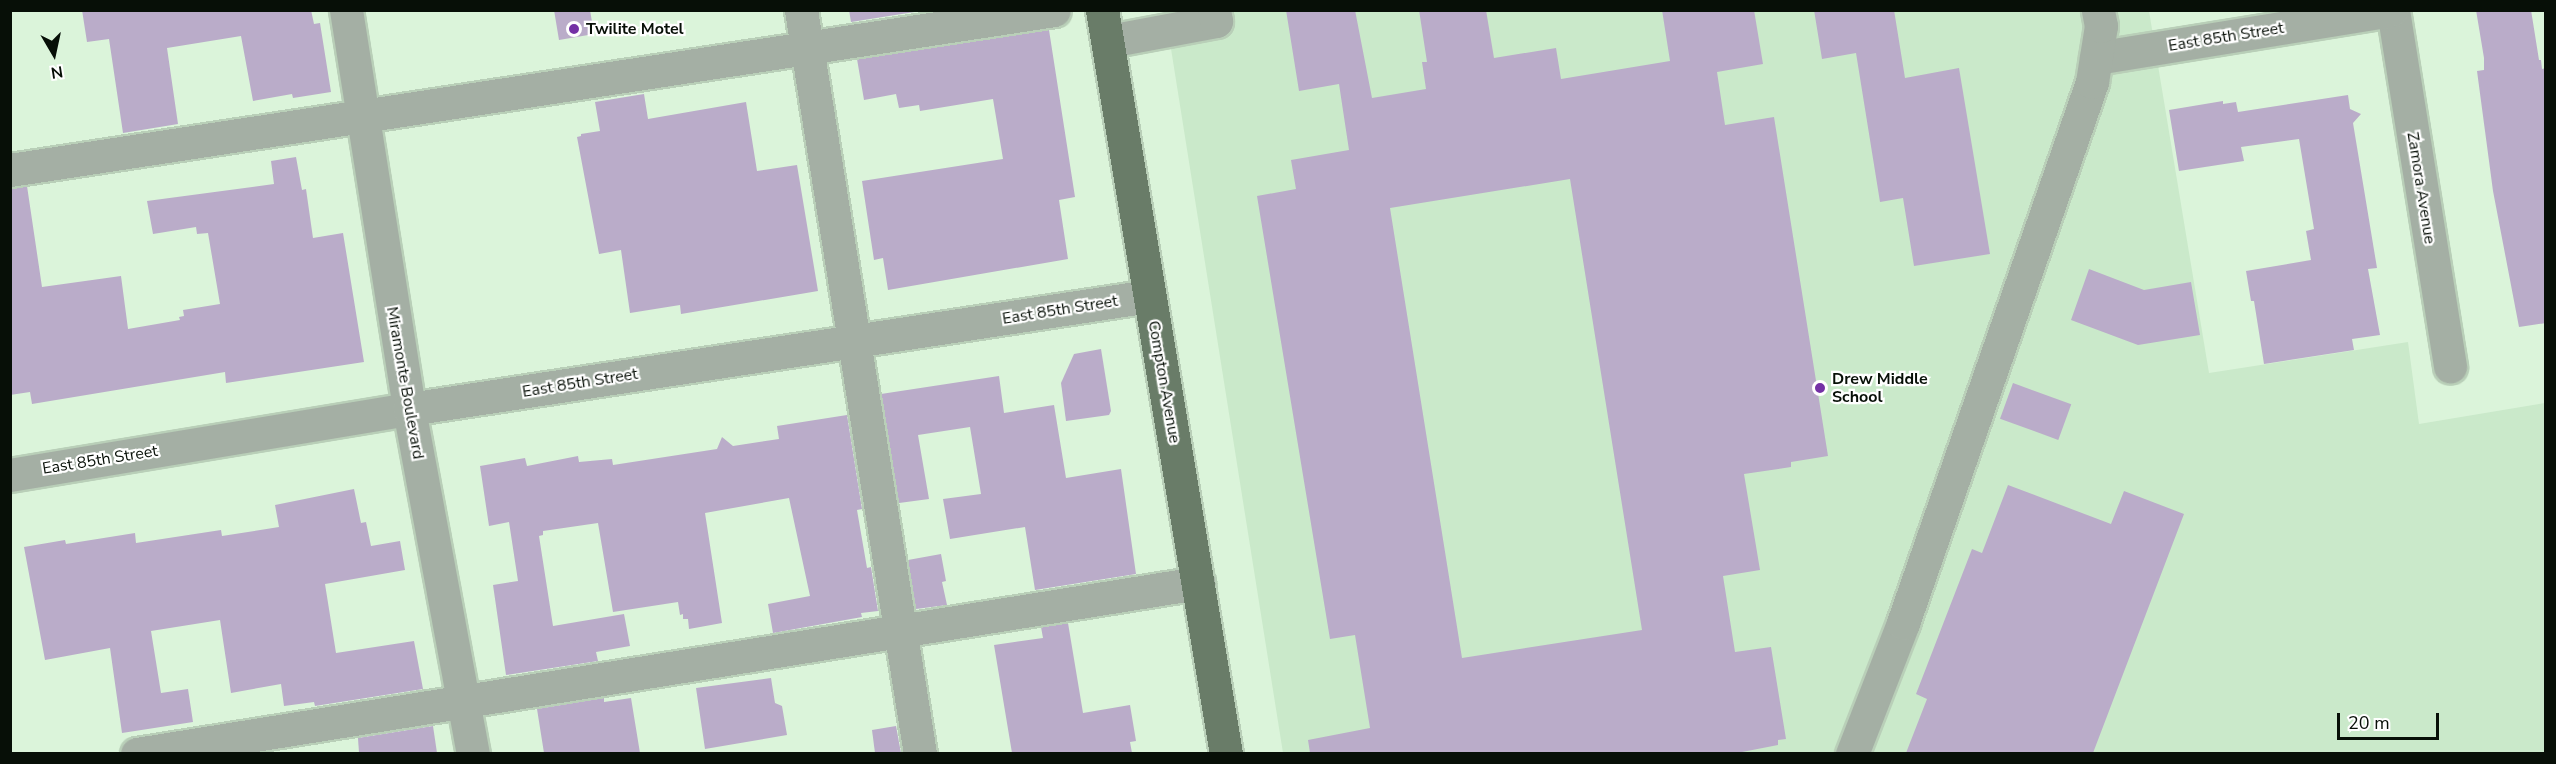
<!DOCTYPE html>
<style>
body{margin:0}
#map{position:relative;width:2556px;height:764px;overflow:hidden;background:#dbf4da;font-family:"Nunito Sans",sans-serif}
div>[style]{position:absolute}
.built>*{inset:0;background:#cae9ca}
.building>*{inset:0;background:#baacc9;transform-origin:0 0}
.roads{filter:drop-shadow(2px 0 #b9cfb8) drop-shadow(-2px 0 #b9cfb8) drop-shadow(0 2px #b9cfb8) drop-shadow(0 -2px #b9cfb8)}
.minor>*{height:33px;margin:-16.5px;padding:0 16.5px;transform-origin:16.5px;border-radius:16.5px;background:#a4afa4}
.major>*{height:33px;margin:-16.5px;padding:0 16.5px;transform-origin:16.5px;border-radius:16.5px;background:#697c68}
.dots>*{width:16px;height:16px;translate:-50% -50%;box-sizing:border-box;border:3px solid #fff;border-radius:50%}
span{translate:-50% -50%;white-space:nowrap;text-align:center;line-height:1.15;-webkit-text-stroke:4.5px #fff;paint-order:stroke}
.poi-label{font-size:16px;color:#070f07;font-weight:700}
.left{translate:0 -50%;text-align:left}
.street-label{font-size:16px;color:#070f07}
.frame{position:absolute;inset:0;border:12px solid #070f07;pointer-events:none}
.north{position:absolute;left:24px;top:24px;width:60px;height:60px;-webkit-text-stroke:4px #fff;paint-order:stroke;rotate:171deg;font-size:16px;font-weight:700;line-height:24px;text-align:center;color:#070f07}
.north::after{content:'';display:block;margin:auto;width:21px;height:27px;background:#070f07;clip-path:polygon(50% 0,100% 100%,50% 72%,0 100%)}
.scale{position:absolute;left:2337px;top:713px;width:102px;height:27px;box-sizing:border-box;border:3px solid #070f07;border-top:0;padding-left:8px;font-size:18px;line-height:21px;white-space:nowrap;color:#070f07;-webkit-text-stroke:4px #fff;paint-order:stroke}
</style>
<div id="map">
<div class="built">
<div style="clip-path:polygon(1165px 11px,2149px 11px,2209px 373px,2408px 342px,2419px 424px,2545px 403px,2545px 753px,1283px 753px)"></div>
</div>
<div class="building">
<div style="clip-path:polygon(82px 10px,311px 10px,314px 24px,320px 23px,331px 92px,293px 98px,292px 94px,253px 101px,241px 36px,167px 48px,178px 124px,123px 133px,109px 39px,87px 42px)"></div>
<div style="clip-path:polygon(554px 10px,590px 10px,594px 34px,559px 40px)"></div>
<div style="clip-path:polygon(849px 10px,927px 10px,851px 22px)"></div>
<div style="clip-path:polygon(evenodd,1286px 10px,1355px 10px,1372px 98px,1426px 89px,1422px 62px,1427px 62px,1419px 10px,1486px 10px,1494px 58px,1556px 48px,1561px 79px,1670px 61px,1662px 10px,1754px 10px,1763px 64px,1717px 72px,1725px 125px,1774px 117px,1828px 456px,1791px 462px,1791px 467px,1744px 474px,1760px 570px,1723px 576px,1735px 652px,1771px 647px,1786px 739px,1778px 740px,1778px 745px,1737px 753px,1310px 753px,1308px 740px,1370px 728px,1355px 635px,1330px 639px,1257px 196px,1296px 189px,1291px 160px,1349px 150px,1339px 84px,1299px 91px,1286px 10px,1570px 179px,1642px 630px,1462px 658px,1390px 208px,1570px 179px)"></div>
<div style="clip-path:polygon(1814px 10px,1894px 10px,1905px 78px,1959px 68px,1990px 254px,1914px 266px,1903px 198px,1880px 202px,1856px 53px,1822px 59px)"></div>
<div style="clip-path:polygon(2476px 10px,2531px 10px,2539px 60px,2541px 60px,2542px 69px,2546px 68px,2546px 323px,2519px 327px,2493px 191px,2477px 71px,2484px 70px,2484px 58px)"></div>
<div style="clip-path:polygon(1049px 30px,1075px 197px,1059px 200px,1068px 259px,888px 290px,883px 258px,874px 260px,862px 181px,1003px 159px,993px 99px,920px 111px,919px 105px,899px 108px,896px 94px,864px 100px,857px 59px)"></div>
<div style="clip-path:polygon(644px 94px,648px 119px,746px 102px,757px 171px,797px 165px,818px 291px,681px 314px,680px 305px,630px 313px,621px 250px,599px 254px,577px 137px,581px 136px,581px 134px,600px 131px,595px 102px)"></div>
<div style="clip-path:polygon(2348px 95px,2350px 109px,2361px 114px,2353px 123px,2377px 268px,2368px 269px,2380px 335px,2352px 339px,2354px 350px,2264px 364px,2254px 301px,2251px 301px,2246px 271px,2311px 260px,2306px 231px,2314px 229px,2299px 139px,2241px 147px,2244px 161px,2179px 171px,2169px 110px,2223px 101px,2223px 104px,2236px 102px,2238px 112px)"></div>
<div style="clip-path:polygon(296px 157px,302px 190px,306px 189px,313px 238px,343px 233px,364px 362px,226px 383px,225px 372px,32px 404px,30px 392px,10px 395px,10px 188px,27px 186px,42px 287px,121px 276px,128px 329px,180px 320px,179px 317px,184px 316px,183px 310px,220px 304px,208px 233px,197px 234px,196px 227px,153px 234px,147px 201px,274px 184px,271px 161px)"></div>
<div style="clip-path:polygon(2089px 269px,2144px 290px,2191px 282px,2200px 335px,2138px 345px,2071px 320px)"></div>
<div style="clip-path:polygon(1101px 349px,1111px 411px,1109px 415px,1066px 421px,1061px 383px,1074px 354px)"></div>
<div style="clip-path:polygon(999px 376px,1004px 413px,1054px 405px,1066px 478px,1121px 469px,1136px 574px,1035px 590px,1025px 527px,950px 539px,943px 499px,981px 494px,970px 427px,918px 435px,929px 499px,899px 503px,881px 394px)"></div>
<div style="left:2013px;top:383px;width:62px;height:38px;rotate:20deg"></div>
<div style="clip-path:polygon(847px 415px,862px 509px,857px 510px,867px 568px,871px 567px,878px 611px,861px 613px,862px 617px,773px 633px,768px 604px,810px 596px,789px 498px,705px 513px,722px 623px,689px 629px,688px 619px,683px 619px,683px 614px,680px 615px,678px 602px,613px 612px,598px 523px,543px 531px,543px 535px,539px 536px,553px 626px,624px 614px,630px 646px,596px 652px,598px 661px,506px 675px,493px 585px,518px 581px,509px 522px,489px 526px,480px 466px,525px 458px,527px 466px,578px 456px,579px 462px,612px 459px,613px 465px,717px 449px,722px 437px,733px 446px,779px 439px,777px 426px)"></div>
<div style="clip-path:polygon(2008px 485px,2111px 524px,2124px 491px,2184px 514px,2093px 753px,1906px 753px,1927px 699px,1916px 694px,1972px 549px,1982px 553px)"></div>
<div style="clip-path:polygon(354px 489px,361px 523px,366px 522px,371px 546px,400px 541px,405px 570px,325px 584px,336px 653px,414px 641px,423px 689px,315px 706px,314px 702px,284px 706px,281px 684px,231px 693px,220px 620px,151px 631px,161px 693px,188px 689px,193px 722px,122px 733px,110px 648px,45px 660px,24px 547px,65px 540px,66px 544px,135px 533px,136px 543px,221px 530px,222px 536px,279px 527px,275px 505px)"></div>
<div style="clip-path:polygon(941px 554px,946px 581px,942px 582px,947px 605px,916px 609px,908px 560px)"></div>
<div style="clip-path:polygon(1068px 623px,1083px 713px,1130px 705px,1136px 741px,1130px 742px,1132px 753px,1012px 753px,994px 645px,1043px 638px,1041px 627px)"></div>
<div style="clip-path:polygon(771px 678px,775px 703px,782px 706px,787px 735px,705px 749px,696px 688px)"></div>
<div style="clip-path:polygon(604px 698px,604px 702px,631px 698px,640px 753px,544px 753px,537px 709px)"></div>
<div style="clip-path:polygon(433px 726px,437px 753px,359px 753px,358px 738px)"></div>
<div style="clip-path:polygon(896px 726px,901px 753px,875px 753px,872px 730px)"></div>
</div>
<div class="roads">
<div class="minor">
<div style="left:346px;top:10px;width:404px;rotate:81deg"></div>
<div style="left:409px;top:409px;width:351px;rotate:79.5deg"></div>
<div style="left:801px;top:10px;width:753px;rotate:80.91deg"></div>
<div style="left:2393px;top:10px;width:361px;rotate:80.9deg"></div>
<div style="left:1109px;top:41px;width:109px;rotate:-10.6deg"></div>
<div style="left:1216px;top:21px;width:11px;rotate:-100deg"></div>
<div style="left:2096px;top:58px;width:299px;rotate:-9.2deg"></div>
<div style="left:10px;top:170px;width:1056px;rotate:-8.71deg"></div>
<div style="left:10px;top:475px;width:404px;rotate:-9.4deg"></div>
<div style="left:409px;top:409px;width:749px;rotate:-8.68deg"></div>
<div style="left:137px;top:754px;width:1075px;rotate:-9.16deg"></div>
<div style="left:1852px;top:754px;width:141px;rotate:-68.7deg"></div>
<div style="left:1903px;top:623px;width:573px;rotate:-70.74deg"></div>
<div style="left:2092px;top:82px;width:57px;rotate:-80.9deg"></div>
<div style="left:2101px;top:26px;width:16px;rotate:-101deg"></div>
</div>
<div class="major">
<div style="left:1102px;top:10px;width:754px;rotate:80.54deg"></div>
</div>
</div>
<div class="dots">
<div style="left:574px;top:29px;background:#7431a5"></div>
<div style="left:1820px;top:388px;background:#7431a5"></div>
</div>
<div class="poi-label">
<span class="left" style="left:586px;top:29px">Twilite Motel</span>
<span class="left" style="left:1832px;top:388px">Drew Middle<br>School</span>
</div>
<div class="street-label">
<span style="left:2226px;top:37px;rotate:-9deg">East 85th Street</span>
<span style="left:2421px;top:188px;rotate:81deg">Zamora Avenue</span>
<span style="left:1060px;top:310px;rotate:-9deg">East 85th Street</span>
<span style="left:1164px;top:382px;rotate:80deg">Compton Avenue</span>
<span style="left:405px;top:383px;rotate:80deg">Miramonte Boulevard</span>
<span style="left:580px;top:383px;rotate:-9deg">East 85th Street</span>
<span style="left:100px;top:460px;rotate:-9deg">East 85th Street</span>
</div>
<div class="frame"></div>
<div class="north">N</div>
<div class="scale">20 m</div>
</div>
